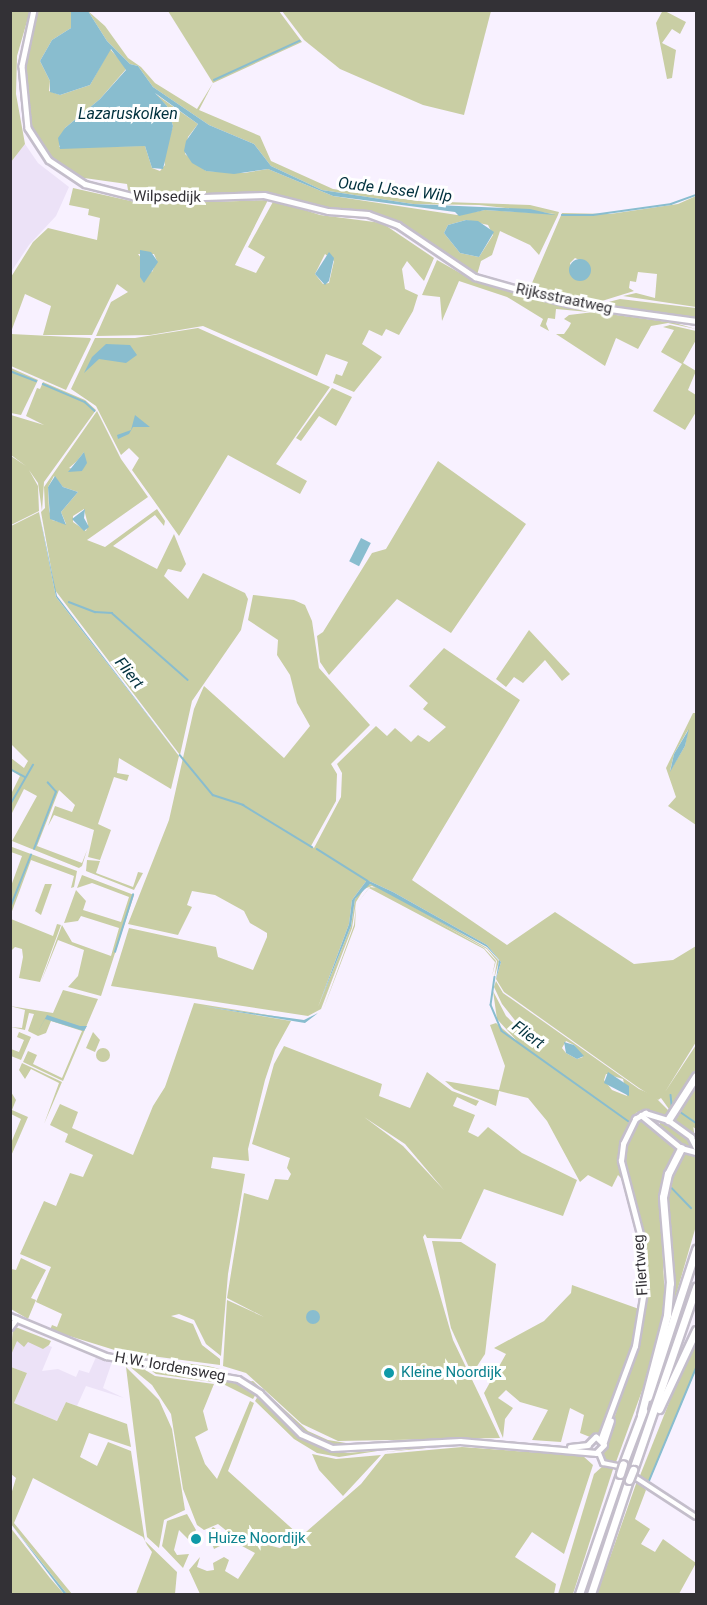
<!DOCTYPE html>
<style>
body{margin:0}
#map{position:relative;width:707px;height:1605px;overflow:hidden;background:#f8f1ff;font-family:Roboto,sans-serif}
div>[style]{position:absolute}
.built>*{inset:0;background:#ece2f7}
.green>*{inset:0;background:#c9cea4}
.round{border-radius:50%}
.water>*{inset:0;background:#89bdcf;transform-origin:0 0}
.stream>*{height:1.5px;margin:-0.75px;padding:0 0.75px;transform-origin:0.75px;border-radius:0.75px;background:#89bdcf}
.roads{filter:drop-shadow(2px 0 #c4becb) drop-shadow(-2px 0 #c4becb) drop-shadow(0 2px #c4becb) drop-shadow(0 -2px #c4becb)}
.tertiary>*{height:4px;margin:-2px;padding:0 2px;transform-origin:2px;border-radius:2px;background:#fff}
.secondary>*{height:4.5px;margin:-2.25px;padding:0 2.25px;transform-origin:2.25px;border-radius:2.25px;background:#fff}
.motorway>*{height:7px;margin:-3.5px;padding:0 3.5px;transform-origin:3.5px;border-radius:3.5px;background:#fff}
.bridges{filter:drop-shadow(2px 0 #c4becb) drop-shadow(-2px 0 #c4becb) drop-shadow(0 2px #c4becb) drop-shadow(0 -2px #c4becb)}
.motorway-bridge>*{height:7px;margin:-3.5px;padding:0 3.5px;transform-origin:3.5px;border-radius:3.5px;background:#fff}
.dots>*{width:16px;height:16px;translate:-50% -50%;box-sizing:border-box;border:3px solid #fff;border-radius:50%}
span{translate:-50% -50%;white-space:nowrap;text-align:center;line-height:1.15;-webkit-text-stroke:6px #fff;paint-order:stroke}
.street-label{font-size:15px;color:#333136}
.culture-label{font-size:15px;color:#0d838f}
.left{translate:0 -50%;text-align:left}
.water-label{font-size:16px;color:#00303d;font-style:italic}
.frame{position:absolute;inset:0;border:12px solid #333136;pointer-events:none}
</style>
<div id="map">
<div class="built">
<div style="clip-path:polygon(25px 144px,38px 163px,69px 187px,56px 216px,29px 245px,11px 272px,11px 162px)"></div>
<div style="clip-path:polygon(15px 1333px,52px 1347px,42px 1371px,58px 1369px,76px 1377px,79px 1370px,89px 1373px,96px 1357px,112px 1362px,103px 1388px,124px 1398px,86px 1386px,77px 1406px,66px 1402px,57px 1421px,14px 1403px,27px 1373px,11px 1367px,11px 1339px)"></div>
</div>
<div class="green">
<div style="clip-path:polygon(11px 10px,30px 11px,17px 56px,16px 94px,25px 144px,11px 162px)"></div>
<div style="clip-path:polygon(663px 10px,686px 22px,680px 34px,672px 29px,662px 43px,676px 50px,672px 78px,667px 79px,656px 23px)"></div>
<div style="clip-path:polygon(evenodd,37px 11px,71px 11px,71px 28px,52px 40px,40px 61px,50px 81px,49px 91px,60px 95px,90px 85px,110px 49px,127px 68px,100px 99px,65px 128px,59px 147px,145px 146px,152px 168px,160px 171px,165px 165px,163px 156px,173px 126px,167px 106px,154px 93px,198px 124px,188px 137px,185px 154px,206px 171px,244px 173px,268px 169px,333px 196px,457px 215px,485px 210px,556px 214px,479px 205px,413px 204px,322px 190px,271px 166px,254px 144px,209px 125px,153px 87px,138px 66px,130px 64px,107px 41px,88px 11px,105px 26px,128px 58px,141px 67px,155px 83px,197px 109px,213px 83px,168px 11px,279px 11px,302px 42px,213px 83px,199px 110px,260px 136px,271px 161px,333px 189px,418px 201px,530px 205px,559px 212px,558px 215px,539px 255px,530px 245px,500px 231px,492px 255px,481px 261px,477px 275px,397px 222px,368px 211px,327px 209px,265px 193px,129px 196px,127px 184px,77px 177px,48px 155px,30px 125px,24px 62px,37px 11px,466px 220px,488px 225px,493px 235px,479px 257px,460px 253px,444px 233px,448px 225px,466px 220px)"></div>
<div style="clip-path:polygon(282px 11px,491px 11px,464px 115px,423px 105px,340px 69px,304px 40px)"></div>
<div style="clip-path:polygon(evenodd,73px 188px,144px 204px,268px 200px,235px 265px,256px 273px,265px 257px,248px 247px,274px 200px,320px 215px,382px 223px,434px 258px,424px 281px,407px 261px,402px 269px,405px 289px,418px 295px,413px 311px,399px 335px,386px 329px,382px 336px,369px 330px,362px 344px,382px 357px,354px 392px,333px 383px,336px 374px,342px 376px,348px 362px,326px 354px,317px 376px,203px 326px,150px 335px,96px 336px,111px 302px,128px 292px,117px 284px,92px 335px,43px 335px,51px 306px,25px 294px,11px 332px,11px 277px,33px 242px,48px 228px,97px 240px,100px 218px,88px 215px,89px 209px,69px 205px,73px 188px,138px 254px,154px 254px,157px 261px,152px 272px,138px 254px,73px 188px,325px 254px,334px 261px,329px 283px,323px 284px,315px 274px,325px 254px)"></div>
<div style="clip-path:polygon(evenodd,696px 196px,696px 307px,623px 296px,636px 293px,655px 298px,657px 274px,638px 272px,636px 282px,630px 281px,629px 288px,634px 291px,589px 305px,529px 290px,562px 213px,610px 214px,678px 204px,696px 196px,575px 258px,586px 263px,574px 278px,570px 263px,575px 258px)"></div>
<div style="clip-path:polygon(437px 260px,476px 282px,589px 312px,556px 309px,555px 319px,548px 318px,546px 324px,549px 331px,540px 326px,543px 319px,507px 297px,459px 281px,442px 321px,440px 297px,422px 295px)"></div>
<div style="clip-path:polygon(620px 299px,696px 308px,696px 319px,597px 305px)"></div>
<div style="clip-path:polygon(594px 312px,675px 323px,696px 329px,668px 323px,651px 326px,638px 349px,616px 338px,605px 366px,556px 334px,564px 334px,569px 327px,571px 323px,564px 319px,569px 315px)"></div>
<div style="clip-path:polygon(670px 325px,696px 331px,696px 340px,683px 363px,696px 371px,688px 390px,696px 395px,696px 412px,685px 430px,653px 411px,682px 364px,661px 352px,674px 330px,663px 327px)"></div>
<div style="clip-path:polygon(198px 328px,330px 387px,276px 464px,307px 481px,300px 494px,228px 455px,179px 536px,132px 470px,139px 458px,129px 448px,121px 455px,96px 406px,71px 389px,95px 338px,135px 338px)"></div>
<div style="clip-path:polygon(11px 334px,90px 338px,91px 339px,66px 390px,11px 366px)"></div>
<div style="clip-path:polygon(11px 368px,38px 380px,21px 415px,11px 413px)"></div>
<div style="clip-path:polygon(43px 382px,85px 400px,96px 410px,44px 482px,42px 511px,38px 483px,29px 470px,38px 486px,39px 511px,11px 525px,11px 456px,26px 466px,11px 455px,11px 415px,44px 425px,26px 416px,37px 388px,40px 389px)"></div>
<div style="clip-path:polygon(332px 388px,352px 397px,336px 426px,319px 416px,301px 441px,296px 438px)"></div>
<div style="clip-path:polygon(evenodd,97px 411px,121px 459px,148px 497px,87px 540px,105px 547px,157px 509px,165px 521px,164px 526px,155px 515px,113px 546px,157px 569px,174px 534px,186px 564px,181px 572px,168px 569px,164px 576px,188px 599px,203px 573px,245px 593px,248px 599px,241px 630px,192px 701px,180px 755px,55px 590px,41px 512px,45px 508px,44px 487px,97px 411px,84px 452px,82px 471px,69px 468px,77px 461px,84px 452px,97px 411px,54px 476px,63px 487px,78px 492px,61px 512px,66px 524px,52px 520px,49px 510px,48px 487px,54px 476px,97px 411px,84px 509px,88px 525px,86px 531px,73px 522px,73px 516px,84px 509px)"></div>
<div style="clip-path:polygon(438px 461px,526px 524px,451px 633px,397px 599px,329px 675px,320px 662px,317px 636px,323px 632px,372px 553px,386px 549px)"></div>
<div style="clip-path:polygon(39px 512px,56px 597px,179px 756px,171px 789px,119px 758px,117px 773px,129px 775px,127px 781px,114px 777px,98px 824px,111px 830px,100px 860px,88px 857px,94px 830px,54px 815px,48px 826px,55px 806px,72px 812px,75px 805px,59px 790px,37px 846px,82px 863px,87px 850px,82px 866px,79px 868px,12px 841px,37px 796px,24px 789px,11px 815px,11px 794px,20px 776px,11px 770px,11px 758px,24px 768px,28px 761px,11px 744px,11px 526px)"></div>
<div style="clip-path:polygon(253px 595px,294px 600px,305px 605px,312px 621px,319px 668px,370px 725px,331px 764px,337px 774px,336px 801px,311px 846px,314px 848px,341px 797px,342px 773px,337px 764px,376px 726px,387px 736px,395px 728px,411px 742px,418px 735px,429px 742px,446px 727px,423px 709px,428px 703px,409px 686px,444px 648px,520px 700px,412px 880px,507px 945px,555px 912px,634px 964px,673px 960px,696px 946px,696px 1042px,665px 1092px,696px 1045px,696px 1070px,671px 1112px,661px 1098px,658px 1100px,639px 1088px,504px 992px,496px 979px,501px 962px,487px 945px,393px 892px,367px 880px,352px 900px,349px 924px,318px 1007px,351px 926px,355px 899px,363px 888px,370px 884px,382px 888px,487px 948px,499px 961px,494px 979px,497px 961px,487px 949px,372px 886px,364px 889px,356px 902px,352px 928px,321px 1009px,308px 1016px,111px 986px,129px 928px,216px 947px,218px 957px,253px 970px,267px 937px,267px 933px,250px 923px,244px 911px,215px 895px,192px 891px,187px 905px,192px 907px,178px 935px,128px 924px,169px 820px,194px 709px,204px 686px,284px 758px,310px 726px,297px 703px,290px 675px,277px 655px,278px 640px,248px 620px)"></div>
<div style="clip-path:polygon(529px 630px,570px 674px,562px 681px,545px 660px,523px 683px,514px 677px,506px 687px,496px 679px)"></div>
<div style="clip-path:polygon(evenodd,693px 713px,696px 713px,696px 825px,668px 806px,676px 797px,666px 768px,693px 713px,688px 730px,685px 746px,670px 771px,674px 754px,688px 730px)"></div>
<div style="clip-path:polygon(12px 847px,77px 871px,74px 887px,71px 888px,74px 876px,31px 860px,11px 914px,11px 886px,22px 856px,11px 852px)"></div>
<div style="clip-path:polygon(87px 860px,100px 861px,96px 873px,133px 887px,138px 872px,143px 873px,134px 890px,86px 871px)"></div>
<div style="clip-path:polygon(82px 875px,134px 895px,101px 996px,68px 987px,78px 976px,84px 950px,58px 940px,41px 982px,62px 925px,72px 942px,111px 956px,119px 928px,81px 916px,78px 921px,64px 923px,76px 890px,86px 901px,83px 910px,121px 922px,129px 897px,92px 883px,77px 888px)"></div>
<div style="clip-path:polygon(45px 884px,52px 884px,41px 915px,35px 911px)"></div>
<div style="clip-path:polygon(370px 887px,378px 888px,484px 948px,496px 961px,492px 976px,495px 962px,484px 949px,369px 888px,356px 905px,355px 926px,323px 1010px,354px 925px,356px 905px)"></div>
<div style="clip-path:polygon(11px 919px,53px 936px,57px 924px,61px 925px,40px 982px,19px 978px,23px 957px,22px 949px,15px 947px,11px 951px)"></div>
<div style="clip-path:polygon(evenodd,496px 981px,503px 993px,639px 1089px,653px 1095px,671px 1113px,661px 1118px,644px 1109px,636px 1113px,620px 1150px,623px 1180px,618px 1175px,612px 1187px,588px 1175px,580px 1182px,547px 1121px,528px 1098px,499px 1091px,496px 1106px,454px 1089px,445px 1081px,499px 1090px,505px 1066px,490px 1025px,496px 1023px,517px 1041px,497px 1019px,493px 991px,506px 1016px,529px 1038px,502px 1004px,494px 987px,496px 981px,566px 1041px,574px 1045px,583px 1057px,577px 1059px,566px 1053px,562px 1048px,566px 1041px,496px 981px,606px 1074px,623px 1079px,627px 1096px,612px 1090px,604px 1080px,606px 1074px)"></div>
<div style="clip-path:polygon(63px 990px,98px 999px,63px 1081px,23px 1062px,28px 1051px,37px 1055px,33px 1064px,62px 1078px,82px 1031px,51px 1021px,46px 1033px,38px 1036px,28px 1031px,34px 1014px,29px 1013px,25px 1030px,11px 1027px,22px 1028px,25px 1010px,10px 1006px,53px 1013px)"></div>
<div style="clip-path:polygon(194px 1003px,292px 1019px,202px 1006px,291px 1021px,275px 1050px,265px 1080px,248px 1149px,249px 1161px,213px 1157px,211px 1168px,245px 1174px,228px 1274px,221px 1356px,206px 1344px,194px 1320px,179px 1314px,171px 1316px,193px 1324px,202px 1345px,220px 1359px,220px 1365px,121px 1352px,50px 1330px,52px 1325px,57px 1327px,62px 1314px,36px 1302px,51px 1267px,20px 1254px,44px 1201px,56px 1206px,70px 1173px,83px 1177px,93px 1155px,65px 1142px,68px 1134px,50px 1125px,60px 1104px,78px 1112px,72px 1128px,133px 1155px,153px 1106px,165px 1087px)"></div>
<div style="clip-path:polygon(19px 1032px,31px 1037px,21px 1060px,11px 1056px,11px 1049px,19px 1052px,24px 1040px,17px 1037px)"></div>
<div style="clip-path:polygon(93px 1032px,100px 1040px,95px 1052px,86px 1048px)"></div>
<div style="clip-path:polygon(evenodd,284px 1046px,382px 1084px,379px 1096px,410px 1108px,427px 1072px,452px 1091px,479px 1101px,476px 1106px,457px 1097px,453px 1106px,475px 1115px,468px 1132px,478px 1137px,488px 1127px,522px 1153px,577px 1180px,563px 1216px,484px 1189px,461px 1239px,427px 1238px,425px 1234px,423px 1237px,453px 1340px,500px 1438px,338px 1441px,302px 1424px,246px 1373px,223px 1366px,227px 1300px,264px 1317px,227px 1298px,244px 1193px,268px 1200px,275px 1179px,288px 1180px,291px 1174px,287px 1168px,290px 1158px,252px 1144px,274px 1064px,284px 1046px,364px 1117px,405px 1144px,444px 1190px,403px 1146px,364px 1117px)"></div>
<div class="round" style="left:96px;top:1048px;width:14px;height:14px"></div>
<div style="clip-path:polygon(22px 1063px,62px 1082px,44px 1124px,59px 1083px,31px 1069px,25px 1079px,19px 1070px)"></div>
<div style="clip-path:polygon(696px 1078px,696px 1129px,673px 1114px)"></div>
<div style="clip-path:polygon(11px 1092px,16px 1100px,12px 1110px,28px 1117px,11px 1156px,11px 1143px,21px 1119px,11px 1114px)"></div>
<div style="clip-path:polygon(673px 1114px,693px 1125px,696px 1145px,692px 1135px,670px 1119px)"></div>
<div style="clip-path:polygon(646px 1118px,675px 1149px,660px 1197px,665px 1303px,650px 1369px,616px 1462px,605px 1461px,603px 1454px,641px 1333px,647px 1282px,640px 1220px,623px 1157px,633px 1127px)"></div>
<div style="clip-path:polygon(667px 1121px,692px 1140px,696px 1151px,683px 1148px,659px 1128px,660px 1123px)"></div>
<div style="clip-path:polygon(682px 1151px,696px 1153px,696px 1226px,667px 1326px,665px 1188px)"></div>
<div style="clip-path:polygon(432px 1241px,461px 1242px,496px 1264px,485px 1354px,472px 1374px,451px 1328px)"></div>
<div style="clip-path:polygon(21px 1258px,46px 1270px,31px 1298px,36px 1300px,28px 1319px,11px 1309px,11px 1269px,16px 1270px)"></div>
<div style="clip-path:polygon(572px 1285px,639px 1309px,627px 1364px,602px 1434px,590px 1437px,580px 1433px,584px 1415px,570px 1408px,561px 1442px,532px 1440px,548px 1410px,520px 1402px,506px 1390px,498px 1398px,513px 1408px,505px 1419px,503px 1438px,484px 1393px,506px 1354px,494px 1348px,544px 1321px,571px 1293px)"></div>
<div style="clip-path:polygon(13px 1326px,51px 1341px,49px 1345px,43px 1349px,28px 1342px,24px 1347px,17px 1341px,11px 1355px)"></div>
<div style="clip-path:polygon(696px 1335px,696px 1369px,648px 1484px,639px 1478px)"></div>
<div style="clip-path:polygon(127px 1356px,208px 1366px,220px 1369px,127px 1359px)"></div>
<div style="clip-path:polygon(143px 1365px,221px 1378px,220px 1383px,156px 1374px)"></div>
<div style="clip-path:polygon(129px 1366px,142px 1368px,155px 1376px,214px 1384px,203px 1411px,208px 1430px,195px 1437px,205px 1464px,217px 1479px,250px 1401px,254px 1403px,228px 1471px,298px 1534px,284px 1544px,273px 1545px,228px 1532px,218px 1524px,204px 1530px,197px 1525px,183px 1489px,171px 1414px,152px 1385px)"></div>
<div style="clip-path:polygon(11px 1367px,27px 1373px,14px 1403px,57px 1421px,66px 1402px,127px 1424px,131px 1447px,89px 1433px,80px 1457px,97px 1466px,108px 1442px,131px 1451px,145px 1541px,177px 1572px,175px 1594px,136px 1594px,152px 1552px,147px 1545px,143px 1537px,33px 1478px,14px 1523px,72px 1594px,67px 1594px,11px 1524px,10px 1498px,16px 1478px,11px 1474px)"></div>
<div style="clip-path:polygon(126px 1367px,159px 1400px,172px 1429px,185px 1510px,164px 1520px,159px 1548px,147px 1537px)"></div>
<div style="clip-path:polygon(224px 1377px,241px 1383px,256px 1394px,253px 1399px,223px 1384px)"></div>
<div style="clip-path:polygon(253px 1381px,308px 1431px,328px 1440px,358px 1445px,335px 1446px,307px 1436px,248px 1382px)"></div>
<div style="clip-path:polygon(258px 1396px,301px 1437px,317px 1446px,347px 1453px,384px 1450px,339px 1457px,317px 1453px,294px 1439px,255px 1401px)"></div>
<div style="clip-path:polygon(455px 1443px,485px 1446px,457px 1445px,386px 1452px)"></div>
<div style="clip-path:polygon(462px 1447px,583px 1456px,593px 1465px,564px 1554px,532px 1532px,515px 1557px,556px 1584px,554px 1594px,200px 1594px,189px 1570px,200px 1557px,197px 1567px,207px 1571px,214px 1570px,213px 1563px,224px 1557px,229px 1560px,225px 1571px,238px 1579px,255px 1553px,242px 1546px,222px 1545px,214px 1549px,208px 1533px,213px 1527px,226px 1536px,214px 1545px,231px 1536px,280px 1548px,306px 1532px,361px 1484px,385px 1454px)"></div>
<div style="clip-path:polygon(312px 1454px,336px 1459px,381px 1455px,343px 1496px,319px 1470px)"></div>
<div style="clip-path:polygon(604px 1465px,614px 1466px,573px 1594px,558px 1594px,594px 1474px)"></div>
<div style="clip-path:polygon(637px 1481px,646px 1490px,635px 1519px,650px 1529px,641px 1544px,655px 1552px,663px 1539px,696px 1563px,679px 1594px,597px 1594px)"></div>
<div style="clip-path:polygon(187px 1514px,196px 1530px,189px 1540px,179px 1530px,174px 1550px,177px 1555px,189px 1554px,183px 1568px,162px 1546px,167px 1521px)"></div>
<div style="clip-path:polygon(10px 1527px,50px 1578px,64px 1594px,11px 1594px)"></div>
</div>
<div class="water">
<div style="clip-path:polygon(71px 11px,88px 11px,107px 41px,130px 64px,138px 66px,153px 87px,209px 125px,254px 144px,271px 166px,322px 190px,413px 204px,530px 209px,556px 215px,485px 210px,459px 216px,455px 212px,333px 196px,268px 169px,234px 174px,206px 171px,192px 163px,184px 151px,186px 141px,198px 124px,155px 93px,167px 106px,173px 126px,163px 169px,152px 168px,145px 146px,60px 149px,58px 138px,65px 128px,100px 99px,126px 70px,111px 49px,90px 85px,60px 95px,50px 92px,50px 81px,40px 61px,52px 40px,71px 28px)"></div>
<div style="clip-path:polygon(466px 220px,478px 221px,494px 232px,479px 257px,460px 253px,444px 233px,448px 225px)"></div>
<div style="clip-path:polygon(140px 250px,151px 252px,158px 262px,144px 283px,140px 277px)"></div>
<div style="clip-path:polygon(329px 252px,334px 258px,329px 281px,325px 285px,315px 274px)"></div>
<div class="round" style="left:569px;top:259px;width:22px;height:22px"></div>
<div style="clip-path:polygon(106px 344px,130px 345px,137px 355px,126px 363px,99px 359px,84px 373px,92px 357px)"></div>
<div style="clip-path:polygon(135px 415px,150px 427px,133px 427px,129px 434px,118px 439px,117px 435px,131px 430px)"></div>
<div style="clip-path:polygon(84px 452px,87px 463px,82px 471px,68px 472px)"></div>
<div style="clip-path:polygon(55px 476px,63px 487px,78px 492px,61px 512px,66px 525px,50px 519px,48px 487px)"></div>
<div style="clip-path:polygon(85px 509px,84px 518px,89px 527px,84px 531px,72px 519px)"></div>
<div style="clip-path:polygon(39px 512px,57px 596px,179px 756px,56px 597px)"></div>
<div style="left:361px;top:538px;width:11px;height:26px;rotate:27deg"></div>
<div style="clip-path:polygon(689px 729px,685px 746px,670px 772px,674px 754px)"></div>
<div style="clip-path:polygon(367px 880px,393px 892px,487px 945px,501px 962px,496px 979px,499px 960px,487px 947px,370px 884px,355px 899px,351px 926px,320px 1002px,349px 924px,352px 900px)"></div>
<div style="clip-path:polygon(202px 1006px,304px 1020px,318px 1013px,305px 1023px)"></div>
<div style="clip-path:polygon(47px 1015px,80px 1026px,87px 1026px,84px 1031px,45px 1019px,36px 1035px)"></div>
<div style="clip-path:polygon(564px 1042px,574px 1045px,584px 1056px,577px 1059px,566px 1053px)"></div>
<div style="clip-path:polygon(608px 1072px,629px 1086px,629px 1096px,604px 1083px)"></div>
<div class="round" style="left:306px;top:1310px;width:14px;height:14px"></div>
<div style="clip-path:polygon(11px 1524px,26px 1543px,67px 1594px,64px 1594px)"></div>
</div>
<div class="stream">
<div style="left:214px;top:80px;width:94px;rotate:-24.6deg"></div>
<div style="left:562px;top:215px;width:31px"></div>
<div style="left:593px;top:215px;width:79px;rotate:-8deg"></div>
<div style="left:671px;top:204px;width:27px;rotate:-20deg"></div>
<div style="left:10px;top:371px;width:28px;rotate:21deg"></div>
<div style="left:43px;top:384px;width:46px;rotate:23.2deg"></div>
<div style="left:85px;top:402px;width:13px;rotate:42deg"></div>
<div style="left:69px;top:602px;width:28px;rotate:21deg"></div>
<div style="left:95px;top:612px;width:17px;rotate:3deg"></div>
<div style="left:112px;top:613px;width:101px;rotate:41.4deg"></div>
<div style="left:180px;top:755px;width:52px;rotate:50.5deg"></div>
<div style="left:213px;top:795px;width:32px;rotate:18deg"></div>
<div style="left:243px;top:805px;width:81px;rotate:31.3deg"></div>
<div style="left:10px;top:769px;width:17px;rotate:28deg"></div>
<div style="left:10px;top:805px;width:46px;rotate:-60.1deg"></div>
<div style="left:34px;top:849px;width:61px;rotate:-68.9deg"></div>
<div style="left:56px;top:792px;width:12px;rotate:-132deg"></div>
<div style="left:317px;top:849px;width:60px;rotate:32.1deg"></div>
<div style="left:10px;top:908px;width:57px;rotate:-68.4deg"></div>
<div style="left:115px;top:952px;width:60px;rotate:-72.5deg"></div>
<div style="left:495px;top:977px;width:28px;rotate:98deg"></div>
<div style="left:491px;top:1005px;width:28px;rotate:67deg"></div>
<div style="left:502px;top:1031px;width:155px;rotate:35.5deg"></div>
<div style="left:671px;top:1095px;width:10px;rotate:84deg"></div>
<div style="left:679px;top:1111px;width:21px;rotate:35deg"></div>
<div style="left:669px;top:1185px;width:32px;rotate:46deg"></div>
<div style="left:649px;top:1481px;width:122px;rotate:-67.4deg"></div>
</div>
<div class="roads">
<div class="tertiary">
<div style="left:599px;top:1453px;width:11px;rotate:68deg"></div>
<div style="left:603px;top:1463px;width:15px;rotate:11deg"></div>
<div style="left:618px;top:1466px;width:93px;rotate:33.2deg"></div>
</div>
<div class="secondary">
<div style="left:34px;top:10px;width:57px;rotate:102.1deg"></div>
<div style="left:22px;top:66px;width:62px;rotate:84.5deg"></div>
<div style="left:28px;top:128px;width:38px;rotate:57deg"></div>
<div style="left:49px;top:160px;width:43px;rotate:33.7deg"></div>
<div style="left:85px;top:184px;width:61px;rotate:14.3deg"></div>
<div style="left:144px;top:199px;width:120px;rotate:-1.9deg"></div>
<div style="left:264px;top:195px;width:66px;rotate:14deg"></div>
<div style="left:328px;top:211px;width:40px;rotate:4.3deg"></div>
<div style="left:368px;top:214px;width:32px;rotate:20deg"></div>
<div style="left:398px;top:225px;width:93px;rotate:34deg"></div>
<div style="left:475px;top:277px;width:96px;rotate:15.8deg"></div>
<div style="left:567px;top:303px;width:130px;rotate:7.9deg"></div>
<div style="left:641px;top:1115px;width:52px;rotate:39.5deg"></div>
<div style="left:681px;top:1148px;width:16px;rotate:15deg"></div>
<div style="left:10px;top:1316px;width:104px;rotate:22.6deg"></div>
<div style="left:106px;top:1356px;width:134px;rotate:9.9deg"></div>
<div style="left:238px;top:1379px;width:26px;rotate:32deg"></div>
<div style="left:260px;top:1393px;width:58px;rotate:45deg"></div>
<div style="left:301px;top:1434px;width:34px;rotate:24deg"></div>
<div style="left:332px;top:1448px;width:128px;rotate:-3.1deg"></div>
<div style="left:460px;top:1441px;width:137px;rotate:5deg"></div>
<div style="left:596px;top:1453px;width:11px;rotate:-45deg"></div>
<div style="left:604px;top:1445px;width:11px;rotate:-135deg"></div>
<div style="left:596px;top:1437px;width:11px;rotate:135deg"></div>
<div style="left:10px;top:1327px;width:10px;rotate:-53deg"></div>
<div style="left:601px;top:1438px;width:98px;rotate:-69.7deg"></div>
<div style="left:635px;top:1346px;width:56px;rotate:-80.7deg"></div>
<div style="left:644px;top:1291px;width:53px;rotate:-93.2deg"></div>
<div style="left:641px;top:1238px;width:80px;rotate:-104.6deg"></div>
<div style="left:621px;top:1161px;width:17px;rotate:-83deg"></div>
<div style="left:623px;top:1144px;width:28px;rotate:-64deg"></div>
<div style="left:635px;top:1119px;width:12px;rotate:-31deg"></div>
<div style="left:645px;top:1113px;width:24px;rotate:17deg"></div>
<div style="left:668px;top:1120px;width:29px;rotate:36deg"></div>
<div style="left:691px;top:1137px;width:11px;rotate:63deg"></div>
<div style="left:604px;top:1442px;width:22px;rotate:-72deg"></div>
<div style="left:570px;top:1447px;width:18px;rotate:-6deg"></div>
</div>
<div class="motorway">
<div style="left:668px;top:1120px;width:52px;rotate:-57.5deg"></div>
<div style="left:648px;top:1397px;width:156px;rotate:-72deg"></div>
<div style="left:659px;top:1409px;width:87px;rotate:-64.9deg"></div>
<div style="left:641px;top:1415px;width:103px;rotate:-75.4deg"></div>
<div style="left:667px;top:1315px;width:32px;rotate:-85deg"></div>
<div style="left:670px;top:1283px;width:86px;rotate:-94.7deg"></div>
<div style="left:663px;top:1197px;width:24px;rotate:-78deg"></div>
<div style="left:668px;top:1174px;width:29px;rotate:-63deg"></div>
<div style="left:623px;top:1464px;width:57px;rotate:-69.3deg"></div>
<div style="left:633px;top:1470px;width:194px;rotate:-71deg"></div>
<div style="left:579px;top:1594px;width:127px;rotate:-71.1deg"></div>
<div style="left:591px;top:1594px;width:120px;rotate:-71.6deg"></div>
</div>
</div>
<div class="bridges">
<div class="motorway-bridge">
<div style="left:620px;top:1474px;width:10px;rotate:-73deg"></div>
<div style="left:629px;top:1480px;width:11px;rotate:-68deg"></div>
</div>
</div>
<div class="dots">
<div style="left:389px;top:1373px;background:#0f9aa8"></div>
<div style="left:196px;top:1539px;background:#0f9aa8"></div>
</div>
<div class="street-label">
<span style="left:167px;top:197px;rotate:1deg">Wilpsedijk</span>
<span style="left:564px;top:299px;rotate:12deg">Rijksstraatweg</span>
<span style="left:641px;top:1265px;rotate:-94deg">Fliertweg</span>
<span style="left:170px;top:1367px;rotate:10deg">H.W. Iordensweg</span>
</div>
<div class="culture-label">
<span class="left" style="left:401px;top:1373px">Kleine Noordijk</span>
<span class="left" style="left:208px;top:1539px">Huize Noordijk</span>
</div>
<div class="water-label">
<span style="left:128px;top:114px">Lazaruskolken</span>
<span style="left:395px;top:190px;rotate:7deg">Oude IJssel Wilp</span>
<span style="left:129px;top:673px;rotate:51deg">Fliert</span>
<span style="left:528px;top:1035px;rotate:36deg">Fliert</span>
</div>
<div class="frame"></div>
</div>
